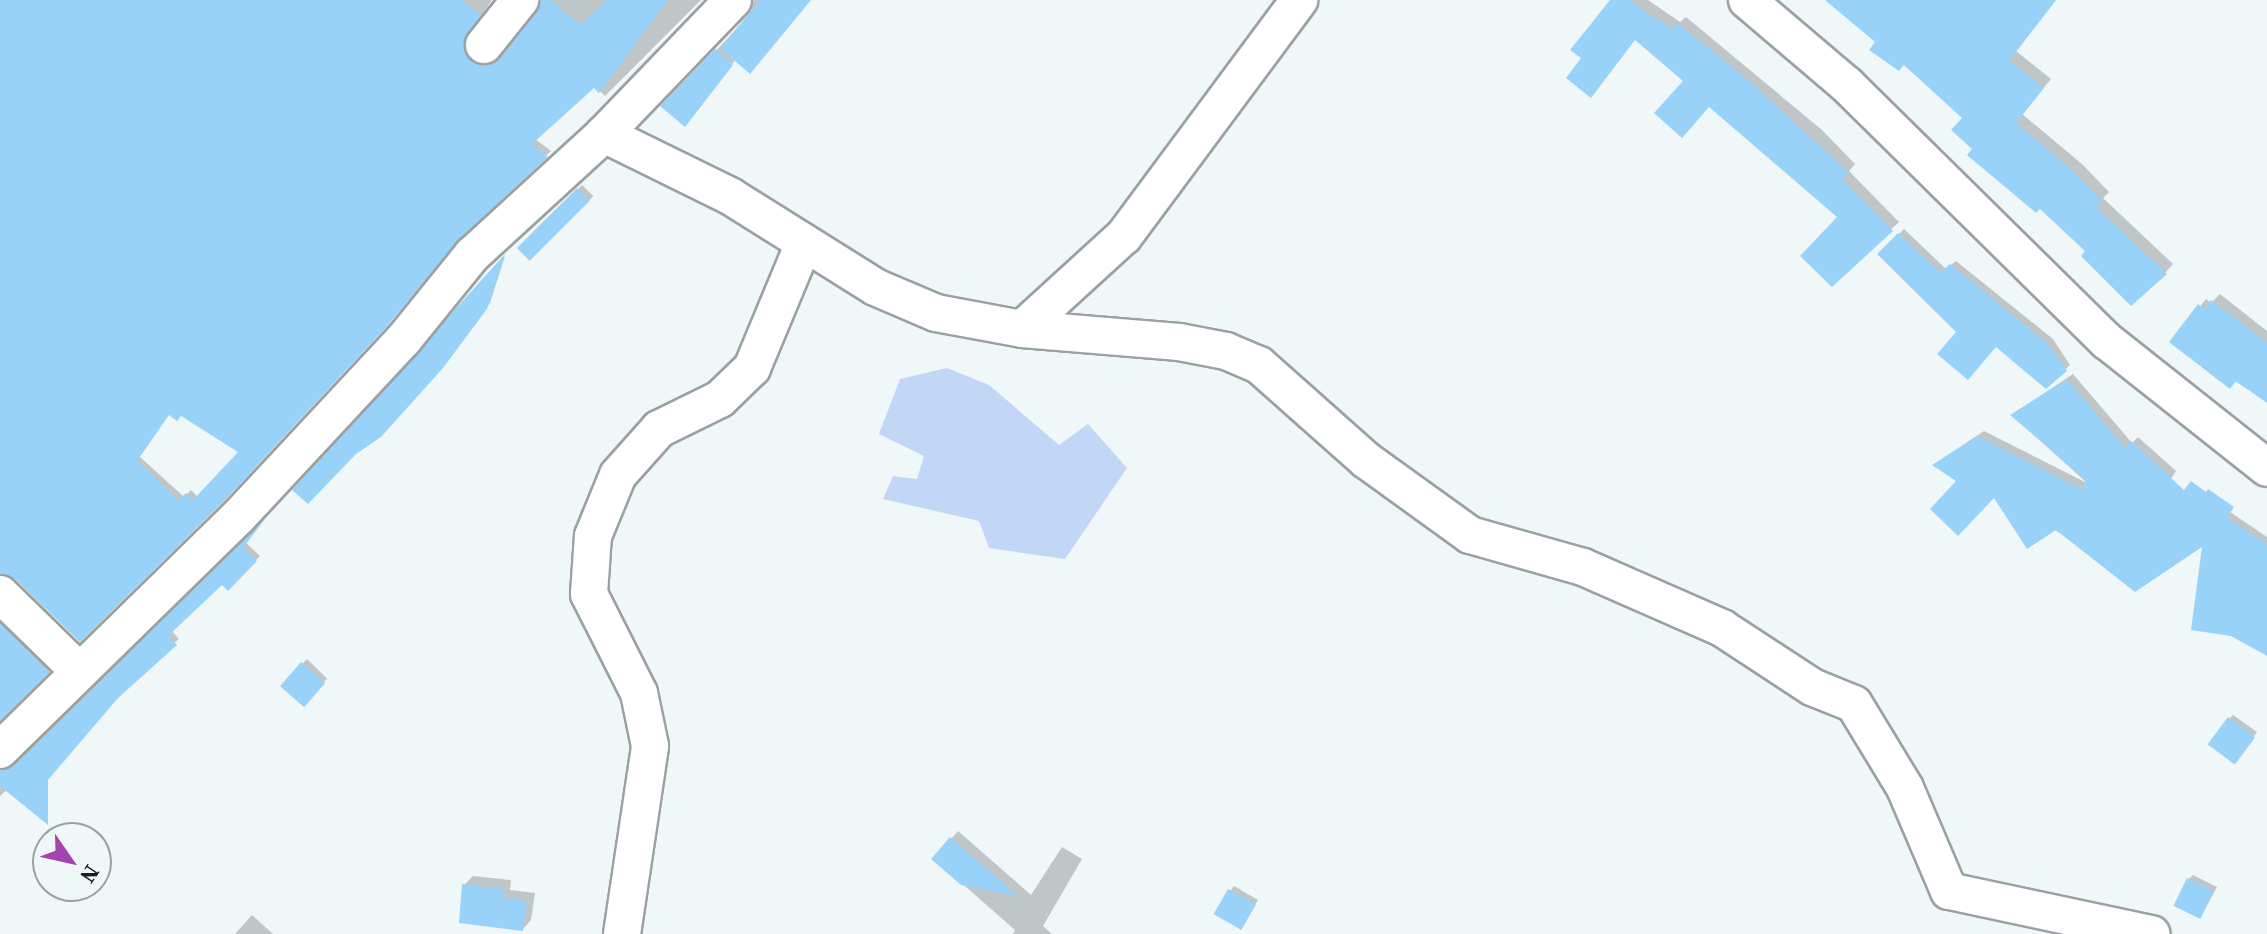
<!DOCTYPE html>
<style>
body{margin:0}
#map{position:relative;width:2267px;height:934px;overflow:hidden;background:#f0f7f9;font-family:"Source Serif 4",serif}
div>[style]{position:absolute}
.water>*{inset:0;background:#c2d6f5}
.shadow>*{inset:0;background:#0003;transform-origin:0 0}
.building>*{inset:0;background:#99d2f9;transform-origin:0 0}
.roads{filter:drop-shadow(2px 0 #9ba1a3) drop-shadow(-2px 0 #9ba1a3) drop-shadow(0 2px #9ba1a3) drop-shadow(0 -2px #9ba1a3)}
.street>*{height:36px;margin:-18px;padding:0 18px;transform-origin:18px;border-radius:18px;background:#fff}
span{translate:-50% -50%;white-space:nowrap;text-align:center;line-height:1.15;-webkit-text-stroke:7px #f0f7f9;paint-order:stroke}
.north{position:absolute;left:32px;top:822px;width:80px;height:80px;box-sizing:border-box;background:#f0f7f9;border:2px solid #9aa0a1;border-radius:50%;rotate:124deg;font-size:22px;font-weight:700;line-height:32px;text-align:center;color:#1a1d1d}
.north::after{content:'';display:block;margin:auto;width:28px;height:36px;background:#a244ad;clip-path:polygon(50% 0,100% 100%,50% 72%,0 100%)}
</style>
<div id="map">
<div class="water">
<div style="clip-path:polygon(947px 368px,989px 385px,1059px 445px,1088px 424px,1127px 468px,1065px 559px,989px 548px,979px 521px,883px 499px,893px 476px,917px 479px,924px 456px,879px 434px,900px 379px)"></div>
</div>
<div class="shadow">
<div style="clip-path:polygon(evenodd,0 0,492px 0,467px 37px,474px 57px,487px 62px,505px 55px,538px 14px,541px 0,701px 0,605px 96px,594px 85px,535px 139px,551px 151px,460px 235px,228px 494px,15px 577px,0 573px,0 0,170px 413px,182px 414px,241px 452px,198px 497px,191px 490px,184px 497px,139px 456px,170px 413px)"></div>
<div style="clip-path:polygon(754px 0,808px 0,736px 59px,689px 120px,663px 106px,750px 15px)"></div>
<div style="clip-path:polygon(1613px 0,1648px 0,1680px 22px,1686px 17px,1822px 130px,1855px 164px,1849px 171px,1899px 222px,1832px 284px,1840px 217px,1636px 38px,1584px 58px)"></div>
<div style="clip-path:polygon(1830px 0,2056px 0,2016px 51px,2051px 79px,2022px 114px,2082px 164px,2109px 192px,2103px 198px,2173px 264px,2165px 273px,2088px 251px,1975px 149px,1964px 118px)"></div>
<div style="left:582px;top:185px;width:16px;height:88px;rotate:45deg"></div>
<div style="clip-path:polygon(1904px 229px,1946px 269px,1956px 261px,2053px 339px,2070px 365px,2046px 387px,1996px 344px,1958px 332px,1879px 254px)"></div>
<div style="clip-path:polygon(505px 256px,490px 303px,446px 362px,356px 452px,295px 489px)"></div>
<div style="clip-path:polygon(2220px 294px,2267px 331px,2267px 401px,2172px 342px,2206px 299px,2211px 303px)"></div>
<div style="clip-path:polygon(2073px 374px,2132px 443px,2138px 437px,2176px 471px,2116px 564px,1935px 464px,1984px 431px,2087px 483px,2012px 415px)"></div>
<div style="clip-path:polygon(2214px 501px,2267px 537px,2267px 653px,2232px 634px)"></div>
<div style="clip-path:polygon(251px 535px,245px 542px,260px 556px,228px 588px,223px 582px,171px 630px,179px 639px,0 796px,0 764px,10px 767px)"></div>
<div style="clip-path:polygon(0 615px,52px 666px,0 720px)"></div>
<div style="left:307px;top:659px;width:28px;height:36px;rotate:44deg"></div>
<div style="clip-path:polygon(2233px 715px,2257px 732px,2238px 757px,2229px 719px)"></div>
<div style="clip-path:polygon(958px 831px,1031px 895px,1062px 847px,1082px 859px,1043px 926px,1052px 934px,1013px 934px,1015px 930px,934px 859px)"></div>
<div style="clip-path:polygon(2193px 875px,2217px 887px,2200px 918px,2189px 879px)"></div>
<div style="clip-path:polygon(473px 876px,511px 880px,510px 890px,535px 893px,531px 920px,523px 929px,464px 885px)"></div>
<div style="clip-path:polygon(1234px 886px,1258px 900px,1244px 924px,1215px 913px)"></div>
<div style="clip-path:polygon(252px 915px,273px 934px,235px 934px)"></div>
</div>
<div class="building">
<div style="clip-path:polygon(evenodd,0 0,462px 0,481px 15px,463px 43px,470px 61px,482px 66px,500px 58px,536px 13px,541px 0,551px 0,580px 25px,606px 0,668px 0,599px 93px,594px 88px,532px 144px,548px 157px,458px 240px,388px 325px,224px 501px,80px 642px,15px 579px,0 574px,0 0,169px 415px,177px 421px,181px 416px,238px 452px,193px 500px,186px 493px,178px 500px,137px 461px,169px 415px)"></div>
<div style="clip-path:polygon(760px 0,811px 0,750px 74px,720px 48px)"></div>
<div style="clip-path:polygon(1610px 0,1629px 0,1672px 29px,1677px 23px,1746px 78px,1849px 173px,1843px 180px,1893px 231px,1832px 287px,1800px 256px,1837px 217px,1709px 107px,1682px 138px,1654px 113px,1683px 81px,1635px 40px,1591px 98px,1566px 78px,1581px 58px,1570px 50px)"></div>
<div style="clip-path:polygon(1825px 0,2056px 0,2009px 61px,2044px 88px,2016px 123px,2074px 172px,2102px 202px,2096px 207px,2167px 274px,2131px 306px,2081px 256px,2085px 251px,2040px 209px,2036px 213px,1967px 155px,1972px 149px,1951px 130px,1962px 118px,1904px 65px,1899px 71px,1869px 50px,1875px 42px)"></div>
<div style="clip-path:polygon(715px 49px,733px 65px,685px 127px,660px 106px)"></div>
<div style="left:577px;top:188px;width:18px;height:85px;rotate:45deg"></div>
<div style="clip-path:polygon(1898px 233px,1940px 273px,1950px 264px,2048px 344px,2067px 371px,2046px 389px,1996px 347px,1968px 380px,1937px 354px,1956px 332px,1877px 254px)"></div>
<div style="clip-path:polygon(505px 254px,487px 309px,443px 368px,381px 437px,356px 454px,308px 504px,292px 490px)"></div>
<div style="clip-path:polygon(2211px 300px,2267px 343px,2267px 403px,2236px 381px,2230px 389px,2169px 342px,2198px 304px,2204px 309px)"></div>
<div style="clip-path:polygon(2067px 379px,2125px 448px,2131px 441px,2184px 490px,2191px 481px,2206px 492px,2208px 489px,2234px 507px,2227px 518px,2267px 545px,2267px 656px,2231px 636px,2191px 630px,2202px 547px,2135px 592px,2056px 530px,2027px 549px,1994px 498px,1958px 536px,1930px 509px,1956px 481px,1932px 465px,1977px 436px,2081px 489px,2086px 480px,2010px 415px)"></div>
<div style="clip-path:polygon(265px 519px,243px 548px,257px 561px,228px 591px,222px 585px,168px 636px,177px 645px,118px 698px,48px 780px,48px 825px,0 786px,0 770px,15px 765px)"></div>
<div style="clip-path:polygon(0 623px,50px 672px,0 721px)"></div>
<div style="left:301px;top:662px;width:32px;height:32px;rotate:41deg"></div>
<div style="left:2228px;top:717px;width:34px;height:34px;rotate:37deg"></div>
<div style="clip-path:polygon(950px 837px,1018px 896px,961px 885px,931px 859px)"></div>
<div style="left:2187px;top:878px;width:30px;height:31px;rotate:26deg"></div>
<div style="clip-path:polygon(462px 884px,503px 889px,502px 898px,527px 901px,523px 931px,459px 923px)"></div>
<div style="left:1228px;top:889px;width:32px;height:29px;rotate:30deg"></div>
</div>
<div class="roads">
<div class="street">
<div style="left:1747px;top:0;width:131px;rotate:40.4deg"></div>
<div style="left:1847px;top:85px;width:365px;rotate:44.6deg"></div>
<div style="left:2107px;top:341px;width:204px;rotate:38.4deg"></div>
<div style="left:484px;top:45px;width:58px;rotate:-51.3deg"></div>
<div style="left:604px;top:134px;width:140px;rotate:26.2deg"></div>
<div style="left:730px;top:196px;width:171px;rotate:32.1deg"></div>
<div style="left:875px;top:287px;width:66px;rotate:23.1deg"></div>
<div style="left:936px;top:313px;width:87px;rotate:10.5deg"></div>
<div style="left:1022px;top:329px;width:138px;rotate:-42.4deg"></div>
<div style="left:1124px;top:236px;width:294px;rotate:-53.4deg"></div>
<div style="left:1022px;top:329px;width:158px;rotate:4.7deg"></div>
<div style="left:1179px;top:342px;width:48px;rotate:10.8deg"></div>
<div style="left:1226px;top:351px;width:36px;rotate:23deg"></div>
<div style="left:1259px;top:365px;width:143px;rotate:41.6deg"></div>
<div style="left:1366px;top:460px;width:128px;rotate:35.8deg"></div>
<div style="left:1470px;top:535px;width:117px;rotate:15.8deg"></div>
<div style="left:1583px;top:567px;width:152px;rotate:23.7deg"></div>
<div style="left:1722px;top:628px;width:108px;rotate:33.2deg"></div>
<div style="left:1812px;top:687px;width:45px;rotate:22deg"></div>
<div style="left:1854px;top:704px;width:98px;rotate:58.7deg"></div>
<div style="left:1905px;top:788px;width:112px;rotate:66.9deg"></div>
<div style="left:1949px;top:891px;width:207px;rotate:12deg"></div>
<div style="left:0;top:594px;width:109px;rotate:44.3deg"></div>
<div style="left:0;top:750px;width:334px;rotate:-44.4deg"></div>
<div style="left:239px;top:516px;width:242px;rotate:-47deg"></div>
<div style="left:404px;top:339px;width:108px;rotate:-51deg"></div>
<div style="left:472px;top:255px;width:179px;rotate:-42.5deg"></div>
<div style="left:604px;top:134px;width:186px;rotate:-46.1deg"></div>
<div style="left:622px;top:934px;width:190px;rotate:-81.5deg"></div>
<div style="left:650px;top:746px;width:54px;rotate:-101.7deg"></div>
<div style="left:639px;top:693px;width:111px;rotate:-116.8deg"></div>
<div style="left:589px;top:594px;width:58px;rotate:-86.1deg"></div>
<div style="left:593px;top:536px;width:66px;rotate:-67.7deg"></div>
<div style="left:618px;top:475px;width:62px;rotate:-48.3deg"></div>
<div style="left:659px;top:429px;width:68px;rotate:-26.2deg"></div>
<div style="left:720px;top:399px;width:45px;rotate:-44.1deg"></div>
<div style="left:752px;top:368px;width:135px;rotate:-67.4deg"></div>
</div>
</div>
<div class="north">N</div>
</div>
